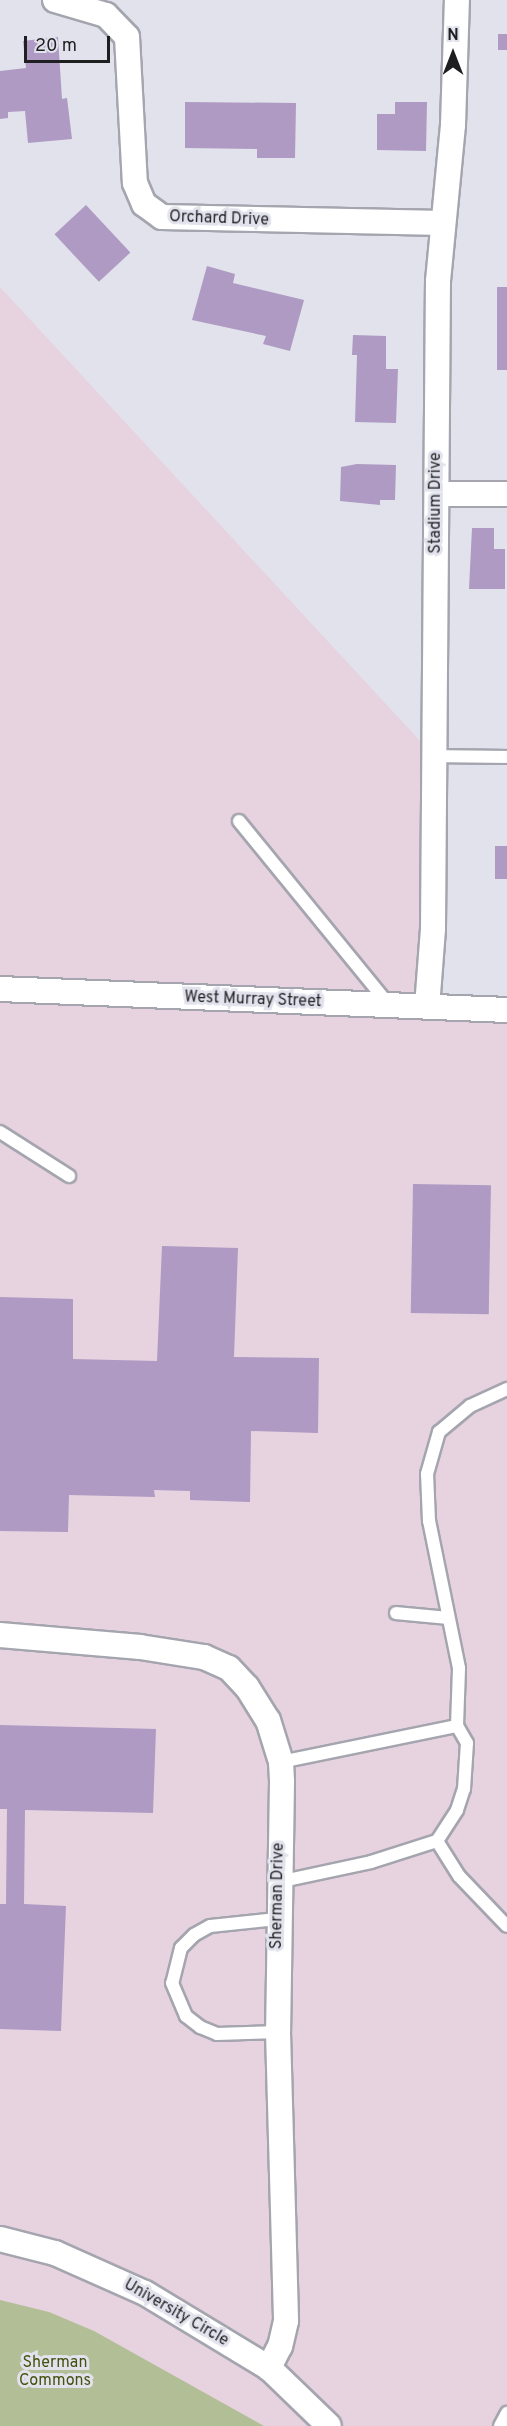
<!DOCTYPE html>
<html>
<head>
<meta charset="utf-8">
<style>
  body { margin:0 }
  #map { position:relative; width:507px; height:2426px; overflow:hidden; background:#e1e2ec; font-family:Overpass,sans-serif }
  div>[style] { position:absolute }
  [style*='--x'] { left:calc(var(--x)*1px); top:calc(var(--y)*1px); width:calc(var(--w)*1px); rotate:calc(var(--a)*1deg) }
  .education>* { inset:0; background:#e7d2e0 }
  .green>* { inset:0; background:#b2be95 }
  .building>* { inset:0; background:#ae9ac2; transform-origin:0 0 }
  .roads { filter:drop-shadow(2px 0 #a4a5ae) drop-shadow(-2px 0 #a4a5ae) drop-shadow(0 2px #a4a5ae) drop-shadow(0 -2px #a4a5ae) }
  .service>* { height:12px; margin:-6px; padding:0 6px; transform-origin:6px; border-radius:6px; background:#fff }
  .minor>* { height:24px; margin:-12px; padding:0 12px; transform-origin:12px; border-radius:12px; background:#fff }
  span { translate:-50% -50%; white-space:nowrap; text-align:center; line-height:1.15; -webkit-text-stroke:6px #e1e2ec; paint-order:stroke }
  .street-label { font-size:16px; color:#1f1f22 }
  .park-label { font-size:16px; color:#43520e }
  .north { position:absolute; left:423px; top:24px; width:60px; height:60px; -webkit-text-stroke:4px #e1e2ec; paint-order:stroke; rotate:0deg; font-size:16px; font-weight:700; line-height:24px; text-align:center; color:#1f1f22 }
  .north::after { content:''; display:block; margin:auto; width:21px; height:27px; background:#1f1f22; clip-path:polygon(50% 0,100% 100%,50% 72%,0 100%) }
  .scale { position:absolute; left:24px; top:36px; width:86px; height:27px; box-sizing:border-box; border:3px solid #1f1f22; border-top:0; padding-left:8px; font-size:18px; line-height:21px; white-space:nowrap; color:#1f1f22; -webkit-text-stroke:4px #e1e2ec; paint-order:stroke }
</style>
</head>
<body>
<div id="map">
  <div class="education">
    <div style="clip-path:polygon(0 287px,434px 756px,427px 1007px,507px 1010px,507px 2426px,0 2426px)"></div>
  </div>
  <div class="green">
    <div style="clip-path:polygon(0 2300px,49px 2312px,94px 2331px,264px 2426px,0 2426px)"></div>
  </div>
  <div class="building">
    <div style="left:498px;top:34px;width:9px;height:16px"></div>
    <div style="clip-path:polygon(58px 37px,62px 99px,67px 98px,72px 139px,28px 143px,25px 111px,8px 112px,8px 118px,0 119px,0 71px,26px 68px,23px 41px)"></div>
    <div style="clip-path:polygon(185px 102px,296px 103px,295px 158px,257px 158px,257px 149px,185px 148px)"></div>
    <div style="clip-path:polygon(395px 102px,427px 102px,426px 151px,377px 150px,377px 114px,395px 114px)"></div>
    <div style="left:86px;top:205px;width:65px;height:43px;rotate:47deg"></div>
    <div style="clip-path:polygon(207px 266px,235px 274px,233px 283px,304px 300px,290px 351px,263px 344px,266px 336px,192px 320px)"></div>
    <div style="left:497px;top:287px;width:10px;height:83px"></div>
    <div style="clip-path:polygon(353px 335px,386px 336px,386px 369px,398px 369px,396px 423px,355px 422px,357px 355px,352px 355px)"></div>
    <div style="clip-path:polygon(357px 464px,396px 465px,395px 500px,380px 500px,380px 505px,340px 501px,341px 467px)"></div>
    <div style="clip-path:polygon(472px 528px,494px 528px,494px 549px,505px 549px,505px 589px,469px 589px)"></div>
    <div style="left:495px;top:846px;width:12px;height:33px"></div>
    <div style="left:413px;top:1184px;width:78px;height:129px;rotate:1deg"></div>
    <div style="clip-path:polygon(162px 1246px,238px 1248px,234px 1357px,319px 1358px,318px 1433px,251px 1431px,250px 1502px,190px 1500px,190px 1491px,154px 1490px,155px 1497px,69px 1495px,68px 1532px,0 1531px,0 1297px,73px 1299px,73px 1359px,157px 1361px)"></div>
    <div style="clip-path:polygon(0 1725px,156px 1729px,153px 1813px,25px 1810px,24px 1904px,66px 1906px,61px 2031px,0 2029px,0 1904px,6px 1904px,7px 1809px,0 1809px)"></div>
  </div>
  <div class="roads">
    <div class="service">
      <div style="--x:434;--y:756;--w:73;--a:0.8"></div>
      <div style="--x:239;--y:821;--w:236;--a:50.8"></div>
      <div style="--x:0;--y:1132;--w:82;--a:32.5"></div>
      <div style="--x:396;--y:1613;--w:52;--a:5.5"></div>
      <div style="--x:281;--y:1762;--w:180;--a:-11.6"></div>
      <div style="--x:437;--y:1841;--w:41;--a:57.8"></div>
      <div style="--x:459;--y:1876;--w:69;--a:46.2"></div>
      <div style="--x:278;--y:1882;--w:95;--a:-12.1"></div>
      <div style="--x:371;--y:1862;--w:69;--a:-17.7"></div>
      <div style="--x:437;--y:1841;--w:37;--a:-57"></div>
      <div style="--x:457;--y:1810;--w:22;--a:-72"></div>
      <div style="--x:464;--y:1789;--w:46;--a:-86.3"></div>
      <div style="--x:467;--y:1743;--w:20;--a:-120"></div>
      <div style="--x:457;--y:1726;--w:58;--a:-88"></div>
      <div style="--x:459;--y:1668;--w:150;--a:-101.5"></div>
      <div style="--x:429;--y:1521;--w:47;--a:-92.4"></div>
      <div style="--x:427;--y:1474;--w:44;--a:-74.1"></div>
      <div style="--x:439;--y:1432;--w:40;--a:-40"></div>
      <div style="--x:470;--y:1406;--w:41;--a:-24.7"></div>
      <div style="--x:277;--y:1919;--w:67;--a:174"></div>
      <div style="--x:210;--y:1926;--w:18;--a:151"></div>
      <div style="--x:194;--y:1935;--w:18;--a:135"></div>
      <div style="--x:181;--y:1948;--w:36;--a:104"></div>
      <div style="--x:172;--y:1983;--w:36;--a:67"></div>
      <div style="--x:186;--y:2016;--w:18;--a:38"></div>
      <div style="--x:200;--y:2027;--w:18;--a:22"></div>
      <div style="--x:217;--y:2034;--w:61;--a:-1.9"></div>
      <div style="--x:500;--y:2426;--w:15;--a:-62"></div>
    </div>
    <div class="minor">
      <div style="--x:55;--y:0;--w:53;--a:16.4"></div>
      <div style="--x:106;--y:15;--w:30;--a:46"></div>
      <div style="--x:127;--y:37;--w:146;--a:86.9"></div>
      <div style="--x:135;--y:183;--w:23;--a:67"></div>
      <div style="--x:144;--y:204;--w:22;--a:36"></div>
      <div style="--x:162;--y:217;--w:281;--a:1.2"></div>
      <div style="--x:437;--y:494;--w:70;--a:0"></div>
      <div style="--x:0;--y:989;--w:507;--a:2.37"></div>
      <div style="--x:427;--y:1007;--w:78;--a:-85.6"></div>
      <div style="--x:433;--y:929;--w:648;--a:-89.56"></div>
      <div style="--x:438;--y:281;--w:157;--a:-84.5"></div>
      <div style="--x:453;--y:125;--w:125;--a:-88.2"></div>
      <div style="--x:0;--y:1635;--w:141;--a:4.9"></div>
      <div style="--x:140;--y:1647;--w:65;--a:8.9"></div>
      <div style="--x:204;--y:1657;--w:27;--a:24"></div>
      <div style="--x:229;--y:1668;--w:26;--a:47"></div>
      <div style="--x:247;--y:1687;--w:39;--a:58"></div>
      <div style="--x:268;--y:1720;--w:44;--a:72.8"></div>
      <div style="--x:281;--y:1762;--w:20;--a:87"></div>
      <div style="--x:282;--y:1782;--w:250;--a:90.9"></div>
      <div style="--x:278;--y:2032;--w:289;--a:88.4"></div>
      <div style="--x:286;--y:2321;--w:26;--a:103"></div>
      <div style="--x:280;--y:2346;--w:25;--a:117"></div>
      <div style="--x:0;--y:2239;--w:57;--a:14.3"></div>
      <div style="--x:55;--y:2253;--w:98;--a:24"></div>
      <div style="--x:145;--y:2293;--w:145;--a:31.2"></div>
      <div style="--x:269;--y:2368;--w:83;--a:44"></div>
    </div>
  </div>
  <div class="street-label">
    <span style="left:219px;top:219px;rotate:2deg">Orchard Drive</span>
    <span style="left:436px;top:503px;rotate:-90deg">Stadium Drive</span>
    <span style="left:253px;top:1000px;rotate:2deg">West Murray Street</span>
    <span style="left:278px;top:1896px;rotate:-89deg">Sherman Drive</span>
    <span style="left:176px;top:2313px;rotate:30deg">University Circle</span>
  </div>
  <div class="park-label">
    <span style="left:55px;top:2372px">Sherman<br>Commons</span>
  </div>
  <div class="north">N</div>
  <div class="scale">20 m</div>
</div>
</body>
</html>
